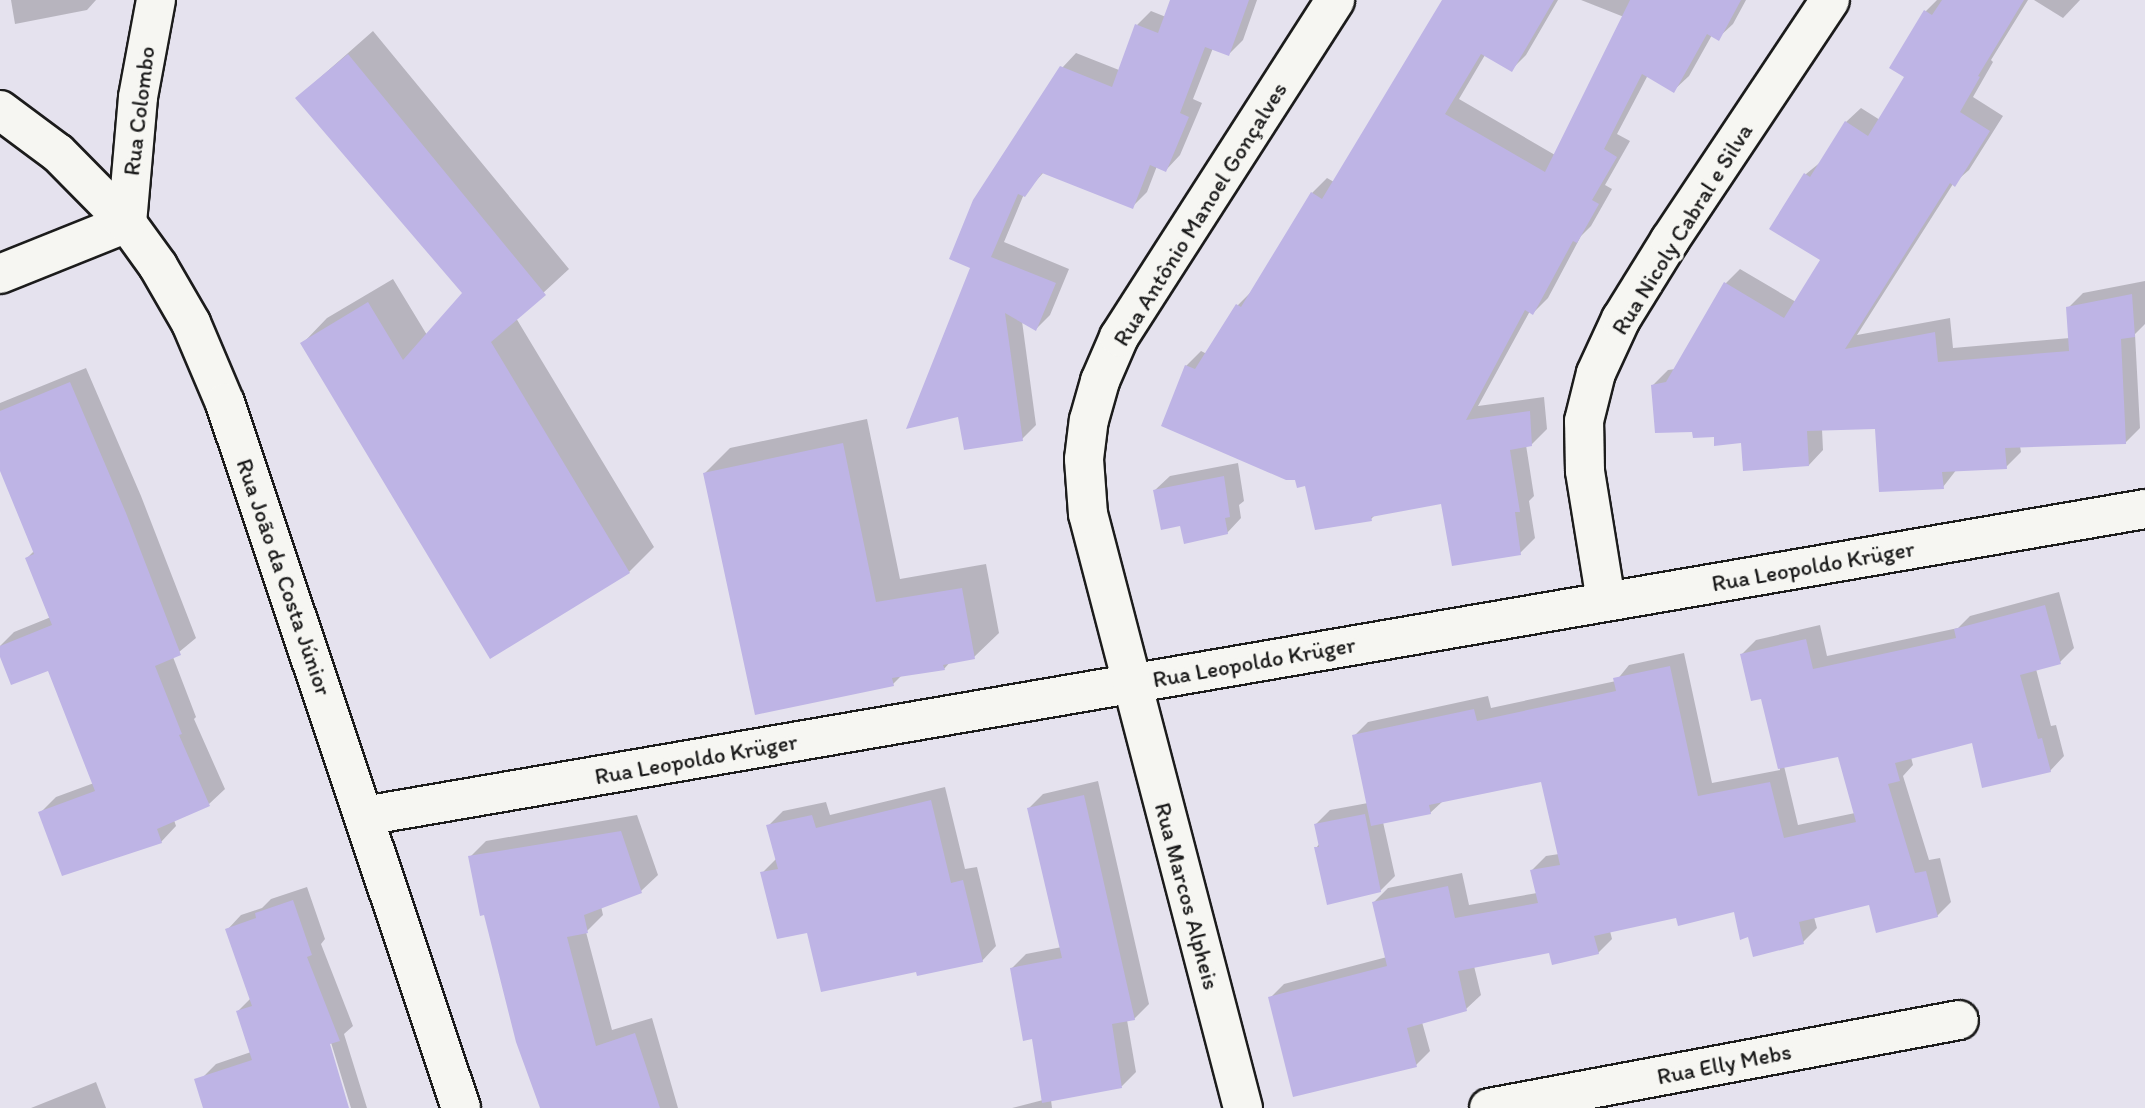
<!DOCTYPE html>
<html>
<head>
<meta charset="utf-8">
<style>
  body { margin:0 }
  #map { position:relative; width:2145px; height:1108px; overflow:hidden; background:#e5e2ee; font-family:Itim,sans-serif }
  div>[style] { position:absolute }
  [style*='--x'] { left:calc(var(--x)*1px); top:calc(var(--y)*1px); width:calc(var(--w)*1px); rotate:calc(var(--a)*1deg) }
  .shadow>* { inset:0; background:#0003 }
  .building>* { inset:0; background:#beb4e5 }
  .roads { filter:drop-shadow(2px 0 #1c1c1c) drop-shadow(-2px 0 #1c1c1c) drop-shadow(0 2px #1c1c1c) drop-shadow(0 -2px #1c1c1c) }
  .street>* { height:38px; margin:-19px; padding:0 19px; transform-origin:19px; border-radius:19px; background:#f6f6f2 }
  .secondary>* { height:38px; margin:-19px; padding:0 19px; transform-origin:19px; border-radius:19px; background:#f6f6f2 }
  span { translate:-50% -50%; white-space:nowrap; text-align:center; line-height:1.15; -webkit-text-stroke:7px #f6f6f2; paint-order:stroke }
  .street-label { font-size:23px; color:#1c1c1c }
</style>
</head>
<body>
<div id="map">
  <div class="shadow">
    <div style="clip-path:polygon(11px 0,96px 0,87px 10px,15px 24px)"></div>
    <div style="clip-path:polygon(1172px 0,1257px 0,1243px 40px,1229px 54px,1213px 48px,1193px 99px,1202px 103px,1180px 155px,1166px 170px,1157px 166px,1147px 192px,1133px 206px,1044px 172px,1024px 194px,1004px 242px,1069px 269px,1050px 315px,1036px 329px,1022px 321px,1036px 425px,1022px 439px,960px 415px,909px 426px,1062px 68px,1076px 53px,1119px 70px,1137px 25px,1151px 11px,1166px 17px)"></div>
    <div style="clip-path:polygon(1444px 0,1558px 0,1526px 55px,1511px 70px,1485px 55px,1459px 99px,1555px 155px,1624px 17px,1581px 0,1746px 0,1733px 24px,1718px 38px,1712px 35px,1689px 76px,1674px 90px,1648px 75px,1617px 134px,1630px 141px,1605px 185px,1612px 189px,1591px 226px,1581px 236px,1548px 298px,1533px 313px,1530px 311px,1478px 406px,1544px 397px,1547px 429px,1532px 444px,1526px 445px,1534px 496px,1529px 501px,1535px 538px,1520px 553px,1442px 502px,1376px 514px,1371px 519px,1297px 479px,1186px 366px,1201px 351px,1207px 354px,1238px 305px,1253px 290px,1312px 193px,1327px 178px,1334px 182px)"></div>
    <div style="clip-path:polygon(1937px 0,2028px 0,1991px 60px,1993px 62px,1973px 97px,2003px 116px,1969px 170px,1953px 184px,1857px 335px,1950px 318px,1953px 348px,2070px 338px,2068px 308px,2083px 293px,2145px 281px,2145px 324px,2135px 334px,2140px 428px,2125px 443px,2020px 446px,2021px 452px,2006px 467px,1957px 469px,1943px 487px,1876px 428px,1822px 429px,1823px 450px,1809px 465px,1743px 442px,1694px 430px,1653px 385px,1668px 370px,1675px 369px,1725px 284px,1740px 269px,1796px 302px,1822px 260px,1772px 228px,1806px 174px,1822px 161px,1846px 122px,1861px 108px,1880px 120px,1906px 77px,1891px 67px,1926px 11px)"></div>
    <div style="clip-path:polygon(2034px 0,2080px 0,2063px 18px)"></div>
    <div style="clip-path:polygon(373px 31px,569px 269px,516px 318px,654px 547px,629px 572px,303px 343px,327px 318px,393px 279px,427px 335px,464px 293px,297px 98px)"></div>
    <div style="clip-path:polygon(86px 368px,141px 496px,196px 638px,173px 657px,196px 717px,194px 719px,225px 789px,209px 804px,174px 820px,176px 826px,161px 842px,40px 813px,56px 797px,94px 783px,49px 668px,0 652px,0 646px,14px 632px,51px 617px,27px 558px,34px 551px,0 466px,0 403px)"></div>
    <div style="clip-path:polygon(867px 419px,900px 579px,986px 564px,999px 633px,974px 657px,951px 661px,944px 669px,902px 675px,893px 684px,705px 473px,730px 448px)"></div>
    <div style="clip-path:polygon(1238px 463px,1244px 501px,1239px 505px,1241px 518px,1227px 533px,1182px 524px,1155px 490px,1170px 476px)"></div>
    <div style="clip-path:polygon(evenodd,2059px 592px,2074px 648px,2060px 662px,2036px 669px,2051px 726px,2056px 725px,2064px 756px,2050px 771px,1973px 741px,1911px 757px,1913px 765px,1903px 776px,1929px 860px,1940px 858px,1951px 902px,1937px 916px,1870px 903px,1814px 917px,1817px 928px,1803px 942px,1750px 935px,1735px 910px,1677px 916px,1610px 931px,1612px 939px,1598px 953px,1551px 951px,1474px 966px,1481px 995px,1466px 1009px,1422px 1022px,1430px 1051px,1416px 1065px,1270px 998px,1284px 984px,1387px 957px,1374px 902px,1388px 888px,1462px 873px,1469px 905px,1537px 893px,1532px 870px,1546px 856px,1559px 854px,1542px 779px,1443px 801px,1430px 813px,1383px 822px,1395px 876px,1380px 891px,1316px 848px,1320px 843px,1316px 824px,1330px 810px,1368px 803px,1354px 736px,1368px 722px,1488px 696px,1491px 708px,1616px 681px,1629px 665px,1684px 653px,1712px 783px,1780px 770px,1763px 697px,1742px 654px,1756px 640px,1820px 625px,1827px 656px,1958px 628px,1970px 616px,2059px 592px,1839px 755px,1855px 813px,1798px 825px,1784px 766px,1839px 755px)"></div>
    <div style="clip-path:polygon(1098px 781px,1149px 1004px,1134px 1019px,1127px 1020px,1136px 1072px,1122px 1086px,1051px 1100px,1052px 1108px,1012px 1108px,1043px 1100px,1034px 1037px,1012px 968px,1026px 954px,1062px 947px,1029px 808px,1043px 794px)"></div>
    <div style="clip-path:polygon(945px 787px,965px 869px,977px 867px,996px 946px,982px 961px,917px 970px,808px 931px,762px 873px,777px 858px,768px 826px,783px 811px,826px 802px,830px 815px)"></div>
    <div style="clip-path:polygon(637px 815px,658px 875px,641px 891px,601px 906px,603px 915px,586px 932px,612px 1030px,652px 1018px,678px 1108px,541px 1108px,470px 857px,486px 841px)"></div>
    <div style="clip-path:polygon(307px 887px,325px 939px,321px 944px,353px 1026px,344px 1034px,367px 1108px,351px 1108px,329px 1036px,325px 1037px,347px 1108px,211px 1108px,202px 1078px,216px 1064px,251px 1052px,238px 1011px,251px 998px,227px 930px,241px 915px,262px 908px,271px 899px)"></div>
    <div style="clip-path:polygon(96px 1082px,106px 1108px,31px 1108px)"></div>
  </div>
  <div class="building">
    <div style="clip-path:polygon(1170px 0,1249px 0,1229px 56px,1205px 47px,1180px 113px,1189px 117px,1166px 172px,1150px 165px,1133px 209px,1042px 173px,1025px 197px,1018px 194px,991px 257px,1056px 283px,1036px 331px,1005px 313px,1023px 441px,964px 450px,958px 417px,906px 429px,970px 268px,949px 259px,973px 200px,1060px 66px,1112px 87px,1135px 24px,1158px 33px)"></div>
    <div style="clip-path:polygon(1442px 0,1554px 0,1512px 72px,1481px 54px,1445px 114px,1545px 172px,1630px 0,1741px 0,1719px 41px,1707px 34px,1674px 93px,1642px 74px,1604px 149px,1617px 157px,1592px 200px,1599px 204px,1577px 243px,1573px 241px,1533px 315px,1525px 310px,1466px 420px,1530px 411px,1532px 446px,1510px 450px,1520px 512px,1515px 512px,1521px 555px,1452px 566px,1441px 504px,1371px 517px,1372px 521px,1315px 530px,1305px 486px,1297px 488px,1295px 480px,1286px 480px,1161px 426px,1185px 365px,1195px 369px,1236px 304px,1241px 307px,1311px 192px,1322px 199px)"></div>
    <div style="clip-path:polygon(1942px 0,2024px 0,1978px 76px,1980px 77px,1960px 112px,1990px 131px,1955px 187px,1950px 183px,1845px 349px,1935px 332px,1938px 362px,2069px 351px,2066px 307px,2132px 294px,2135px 337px,2121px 339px,2126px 444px,2005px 448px,2007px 469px,1942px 472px,1944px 489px,1879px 492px,1875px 429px,1807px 431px,1809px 466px,1743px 471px,1741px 443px,1714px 446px,1714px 437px,1693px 438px,1692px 432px,1655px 433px,1651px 385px,1666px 382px,1724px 282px,1784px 318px,1820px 260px,1769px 229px,1804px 173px,1810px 177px,1845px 121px,1868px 136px,1904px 77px,1889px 68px,1924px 10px,1932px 15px)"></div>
    <div style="clip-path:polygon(348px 54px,546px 295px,491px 342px,630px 573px,490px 659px,300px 343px,368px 302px,403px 360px,462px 293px,295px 98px)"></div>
    <div style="clip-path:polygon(70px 382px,126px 513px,181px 655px,155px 666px,182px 734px,179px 735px,210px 806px,157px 829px,162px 843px,62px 876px,38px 812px,95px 791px,48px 671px,11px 685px,0 657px,0 646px,52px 625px,25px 558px,34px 554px,0 471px,0 411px)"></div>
    <div style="clip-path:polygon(843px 443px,876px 602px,962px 588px,975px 659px,943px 665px,945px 670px,892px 678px,894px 686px,755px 715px,703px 473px)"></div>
    <div style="clip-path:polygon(1224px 476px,1230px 517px,1225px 518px,1228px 534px,1184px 544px,1180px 526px,1161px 530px,1153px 490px)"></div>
    <div style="clip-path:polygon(2045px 605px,2061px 664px,2020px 675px,2038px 739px,2042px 738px,2051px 772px,1982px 788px,1972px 743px,1895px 763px,1900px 781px,1888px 784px,1915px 873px,1926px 871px,1938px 917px,1876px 933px,1869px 905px,1799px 922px,1804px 944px,1753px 957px,1748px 937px,1740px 940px,1734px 912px,1678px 926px,1676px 918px,1594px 936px,1599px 954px,1552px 965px,1549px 953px,1458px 971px,1467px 1011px,1407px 1028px,1417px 1067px,1293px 1097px,1268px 997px,1387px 966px,1372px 902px,1448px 886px,1455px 918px,1538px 903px,1530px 870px,1560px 865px,1541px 782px,1429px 805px,1431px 814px,1371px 826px,1352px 735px,1474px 709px,1477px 721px,1616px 691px,1613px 678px,1670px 666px,1698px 796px,1770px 782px,1784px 838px,1856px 822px,1838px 757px,1778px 769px,1761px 699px,1751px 701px,1740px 654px,1806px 639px,1813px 669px,1956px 638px,1954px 629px)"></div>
    <div style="clip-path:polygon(1084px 795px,1135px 1020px,1112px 1024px,1122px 1088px,1042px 1103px,1032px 1039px,1023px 1041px,1010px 968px,1062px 958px,1027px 808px)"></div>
    <div style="clip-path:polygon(931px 800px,951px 883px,963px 880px,983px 962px,917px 976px,916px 972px,821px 992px,807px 933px,777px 939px,760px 872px,778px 869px,766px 825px,812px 815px,816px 828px)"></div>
    <div style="clip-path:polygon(1365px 814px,1381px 892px,1327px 905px,1314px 847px,1319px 847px,1314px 824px)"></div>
    <div style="clip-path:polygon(621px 831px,642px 893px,584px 915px,588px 933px,567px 937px,596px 1046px,635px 1033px,660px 1108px,540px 1108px,516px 1042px,484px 915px,480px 916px,468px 856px)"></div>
    <div style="clip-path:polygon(293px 900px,312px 955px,307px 957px,340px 1041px,330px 1044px,349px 1108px,203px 1108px,194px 1079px,252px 1060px,236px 1011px,252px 1006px,225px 929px,256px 918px,255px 913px)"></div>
  </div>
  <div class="roads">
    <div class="street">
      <div style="--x:0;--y:274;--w:137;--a:-21.9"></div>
      <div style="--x:1606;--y:601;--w:132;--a:-99.2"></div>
      <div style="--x:1585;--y:471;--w:50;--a:-91.1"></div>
      <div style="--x:1584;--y:421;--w:49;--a:-76"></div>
      <div style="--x:1596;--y:373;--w:60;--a:-65.2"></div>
      <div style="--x:1621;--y:319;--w:93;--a:-58.2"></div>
      <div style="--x:1670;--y:240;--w:288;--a:-56.3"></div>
      <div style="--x:364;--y:816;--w:1807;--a:-9.78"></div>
      <div style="--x:1243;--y:1108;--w:614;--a:-104.62"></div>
      <div style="--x:1088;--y:514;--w:55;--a:-94.2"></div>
      <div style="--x:1084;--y:459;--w:39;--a:-83"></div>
      <div style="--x:1089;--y:420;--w:41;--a:-74.2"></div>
      <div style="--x:1100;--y:381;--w:48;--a:-66.6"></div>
      <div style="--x:1119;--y:337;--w:400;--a:-57.3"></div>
      <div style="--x:1489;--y:1108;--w:478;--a:-10.6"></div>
    </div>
    <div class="secondary">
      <div style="--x:0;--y:110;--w:72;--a:36.6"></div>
      <div style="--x:58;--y:153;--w:98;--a:45.4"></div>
      <div style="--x:127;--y:223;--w:53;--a:54.2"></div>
      <div style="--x:158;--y:266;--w:66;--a:59.9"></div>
      <div style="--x:191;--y:323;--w:87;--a:67"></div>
      <div style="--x:225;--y:403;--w:743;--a:71.49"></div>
      <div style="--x:127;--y:223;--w:126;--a:-85"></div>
      <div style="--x:138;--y:97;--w:99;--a:-79.5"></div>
    </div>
  </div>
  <div class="street-label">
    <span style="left:139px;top:111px;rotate:-83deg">Rua Colombo</span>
    <span style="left:1200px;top:214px;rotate:-58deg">Rua Antônio Manoel Gonçalves</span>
    <span style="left:1682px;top:229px;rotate:-58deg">Rua Nicoly Cabral e Silva</span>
    <span style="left:1813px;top:566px;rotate:-10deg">Rua Leopoldo Krüger</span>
    <span style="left:284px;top:577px;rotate:71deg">Rua João da Costa Júnior</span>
    <span style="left:1254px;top:662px;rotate:-10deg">Rua Leopoldo Krüger</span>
    <span style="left:696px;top:759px;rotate:-10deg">Rua Leopoldo Krüger</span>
    <span style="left:1187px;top:896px;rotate:75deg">Rua Marcos Alpheis</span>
    <span style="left:1724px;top:1064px;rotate:-11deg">Rua Elly Mebs</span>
  </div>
</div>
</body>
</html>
